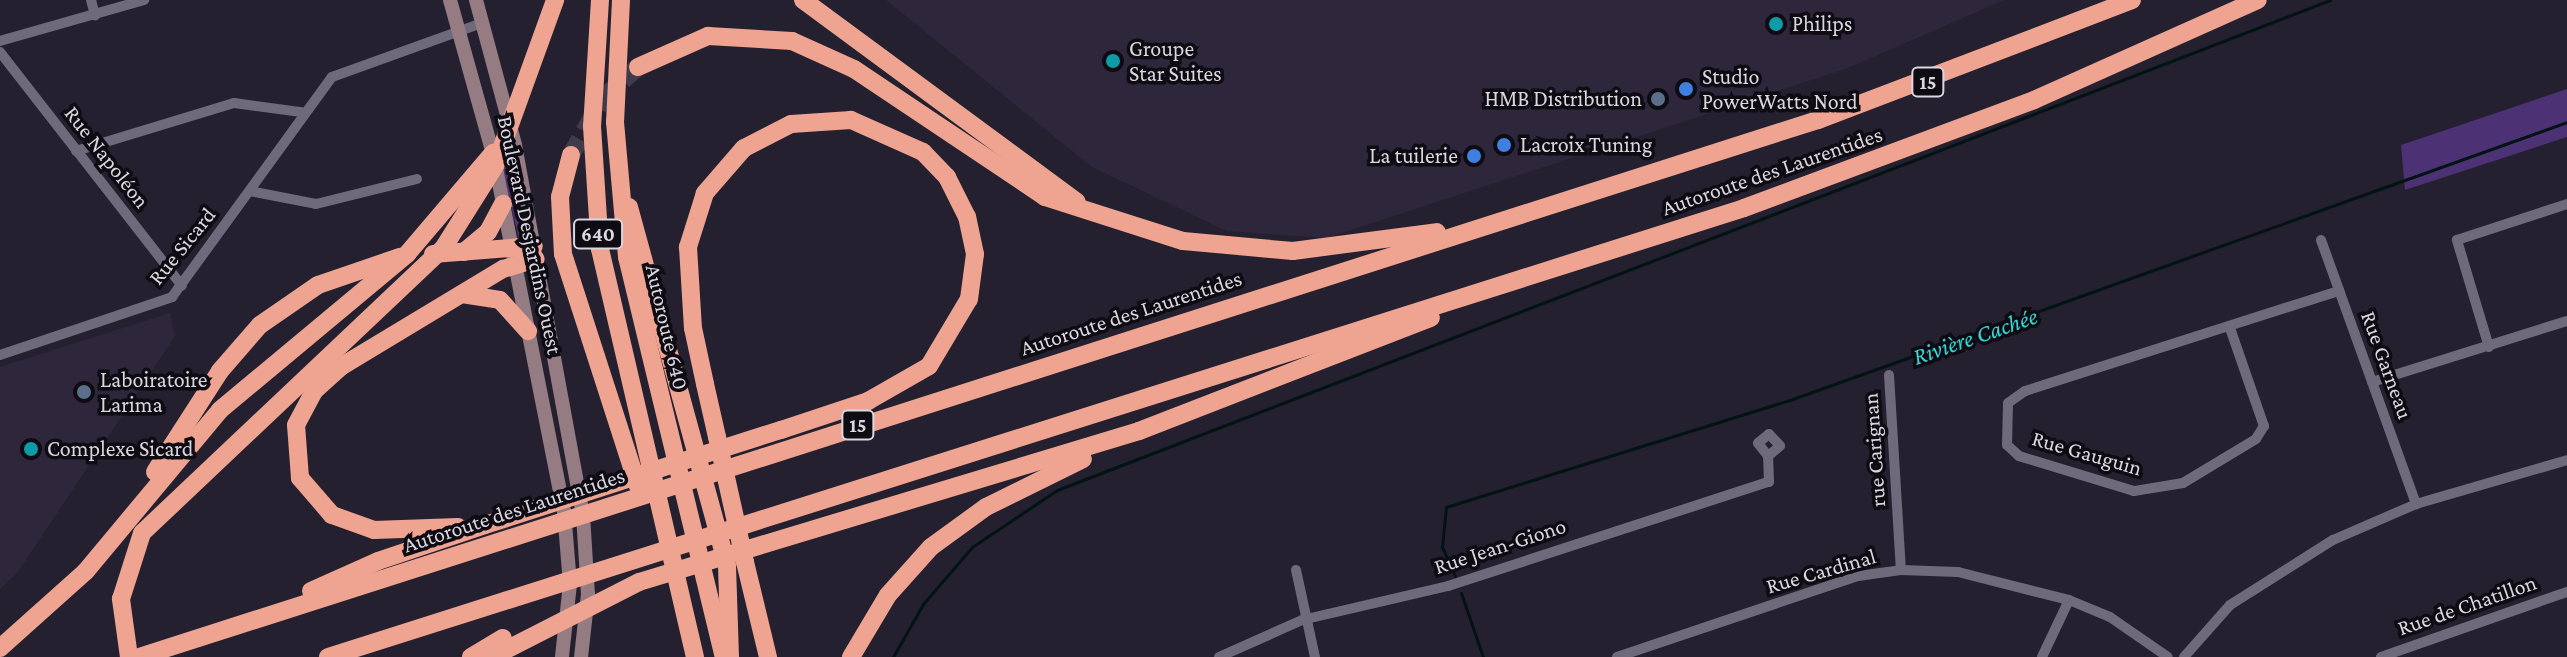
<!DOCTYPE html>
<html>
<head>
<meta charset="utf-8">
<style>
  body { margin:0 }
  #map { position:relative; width:2567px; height:657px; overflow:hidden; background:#25202f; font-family:"Crimson Pro",serif }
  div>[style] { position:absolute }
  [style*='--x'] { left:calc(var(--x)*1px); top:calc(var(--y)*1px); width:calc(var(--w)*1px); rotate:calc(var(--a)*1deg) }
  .built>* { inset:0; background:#2e273b }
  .green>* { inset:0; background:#4c3174 }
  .stream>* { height:3px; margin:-1.5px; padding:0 1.5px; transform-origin:1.5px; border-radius:1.5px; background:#021313 }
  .highway-tunnel>* { height:18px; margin-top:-9px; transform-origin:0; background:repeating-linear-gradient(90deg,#403b4a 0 18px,transparent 0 27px) }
  .street>* { height:10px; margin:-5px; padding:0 5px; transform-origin:5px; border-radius:5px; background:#6f6a7b }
  .secondary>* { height:14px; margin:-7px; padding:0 7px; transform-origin:7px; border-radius:7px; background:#957b82 }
  .highway>* { height:18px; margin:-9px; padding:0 9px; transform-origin:9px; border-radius:9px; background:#eea491 }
  .dots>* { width:22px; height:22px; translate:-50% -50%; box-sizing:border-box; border:4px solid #0e0b12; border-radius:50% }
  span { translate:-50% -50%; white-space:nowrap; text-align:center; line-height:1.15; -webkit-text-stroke:7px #0e0b12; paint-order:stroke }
  .shield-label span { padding:2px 6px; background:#0e0b12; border:2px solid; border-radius:6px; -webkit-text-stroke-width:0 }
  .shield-label { font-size:20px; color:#dad7e1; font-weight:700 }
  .poi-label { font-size:22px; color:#dad7e1 }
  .left { translate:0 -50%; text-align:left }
  .right { translate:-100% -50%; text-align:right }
  .street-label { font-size:22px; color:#dad7e1 }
  .water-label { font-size:24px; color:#33d8d8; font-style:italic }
</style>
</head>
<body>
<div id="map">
  <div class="built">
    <div style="clip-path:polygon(886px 0,2004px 0,1848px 68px,1326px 238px,1227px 231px,1092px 167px)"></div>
    <div style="clip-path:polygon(170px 313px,175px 336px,17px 573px,0 589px,0 367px)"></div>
  </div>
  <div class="green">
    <div style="clip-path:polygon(2567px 89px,2567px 137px,2405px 190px,2401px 145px)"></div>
    <div style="clip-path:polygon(511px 155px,521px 217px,519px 239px,502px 169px)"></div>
  </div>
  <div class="stream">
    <div style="--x:1455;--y:576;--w:32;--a:-114"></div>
    <div style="--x:1442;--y:547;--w:40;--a:-84.3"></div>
    <div style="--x:1446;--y:507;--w:357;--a:-17.3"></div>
    <div style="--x:1787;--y:401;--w:828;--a:-19.68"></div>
    <div style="--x:1461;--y:593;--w:68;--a:71"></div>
    <div style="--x:893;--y:657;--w:61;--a:-60.5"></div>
    <div style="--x:923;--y:604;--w:75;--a:-49.3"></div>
    <div style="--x:972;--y:547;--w:102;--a:-33.8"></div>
    <div style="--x:1057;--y:490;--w:1364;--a:-21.05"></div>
  </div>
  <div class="highway-tunnel">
    <div style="--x:571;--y:155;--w:65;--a:-60.7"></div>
    <div style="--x:603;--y:98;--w:47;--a:-41.5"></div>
  </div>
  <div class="street">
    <div style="--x:91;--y:0;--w:16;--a:75"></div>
    <div style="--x:0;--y:41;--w:150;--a:-15.9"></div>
    <div style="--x:0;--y:52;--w:296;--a:52.1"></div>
    <div style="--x:76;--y:151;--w:165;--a:-16.9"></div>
    <div style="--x:234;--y:103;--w:68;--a:7.7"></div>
    <div style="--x:250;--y:191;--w:67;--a:11.1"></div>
    <div style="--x:316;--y:204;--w:104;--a:-13.9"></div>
    <div style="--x:2321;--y:240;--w:281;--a:70.2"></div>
    <div style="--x:2230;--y:328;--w:104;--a:70.9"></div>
    <div style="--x:2264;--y:426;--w:15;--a:122"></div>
    <div style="--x:2256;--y:439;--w:85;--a:148.9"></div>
    <div style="--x:2183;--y:483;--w:50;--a:170.7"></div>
    <div style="--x:2134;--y:491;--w:120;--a:-163.1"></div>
    <div style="--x:2019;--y:456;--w:16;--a:-137"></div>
    <div style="--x:2007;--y:445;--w:42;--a:-88.6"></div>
    <div style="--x:2008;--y:403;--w:21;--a:-35"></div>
    <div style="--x:2025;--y:391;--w:330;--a:-17.7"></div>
    <div style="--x:2489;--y:347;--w:112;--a:-106.7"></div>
    <div style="--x:2457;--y:240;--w:116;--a:-18.1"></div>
    <div style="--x:0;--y:355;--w:182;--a:-18.6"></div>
    <div style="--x:172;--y:297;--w:272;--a:-54"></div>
    <div style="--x:332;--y:77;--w:159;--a:-19.8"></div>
    <div style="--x:1889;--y:375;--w:195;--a:86.5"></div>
    <div style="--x:2372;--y:382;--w:204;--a:-17.4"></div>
    <div style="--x:1296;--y:570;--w:89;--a:77.7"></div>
    <div style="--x:1219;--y:657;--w:91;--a:-24"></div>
    <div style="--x:1302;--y:620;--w:150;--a:-13.1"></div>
    <div style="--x:1448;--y:586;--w:337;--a:-18"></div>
    <div style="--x:1769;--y:482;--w:26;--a:-92"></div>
    <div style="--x:1768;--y:456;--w:16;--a:-128"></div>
    <div style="--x:1758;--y:443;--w:14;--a:-39"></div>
    <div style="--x:1769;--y:434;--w:16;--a:47"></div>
    <div style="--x:1780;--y:446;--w:16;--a:140"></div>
    <div style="--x:1617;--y:657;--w:254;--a:-18.6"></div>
    <div style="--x:1858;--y:576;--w:43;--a:-7.9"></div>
    <div style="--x:1901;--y:570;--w:57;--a:2"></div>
    <div style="--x:1958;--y:572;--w:114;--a:14.2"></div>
    <div style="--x:2069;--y:600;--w:44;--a:22.5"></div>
    <div style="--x:2110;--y:617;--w:70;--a:34.6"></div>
    <div style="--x:2042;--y:657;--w:63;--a:-64.7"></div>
    <div style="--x:2184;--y:657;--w:69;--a:-48.5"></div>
    <div style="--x:2230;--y:605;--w:122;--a:-32.3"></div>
    <div style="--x:2333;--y:540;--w:90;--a:-23.4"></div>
    <div style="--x:2416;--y:504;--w:157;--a:-16.2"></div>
    <div style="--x:2381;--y:657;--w:197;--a:-19.3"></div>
  </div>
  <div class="secondary">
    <div style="--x:450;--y:0;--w:164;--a:74.4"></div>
    <div style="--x:494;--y:158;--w:360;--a:78.8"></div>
    <div style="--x:564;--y:511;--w:73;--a:85.3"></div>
    <div style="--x:570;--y:584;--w:73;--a:96.3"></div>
    <div style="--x:476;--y:0;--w:150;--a:74.9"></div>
    <div style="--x:515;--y:145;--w:376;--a:79.6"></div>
    <div style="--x:583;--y:515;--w:79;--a:86.4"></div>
    <div style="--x:588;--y:594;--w:63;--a:96.3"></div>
  </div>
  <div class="highway">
    <div style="--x:600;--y:0;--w:126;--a:93.6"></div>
    <div style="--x:592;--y:126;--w:123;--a:86.3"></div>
    <div style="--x:600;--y:249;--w:419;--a:76.9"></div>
    <div style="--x:621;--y:0;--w:122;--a:92.8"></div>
    <div style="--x:615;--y:122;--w:136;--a:84.9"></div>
    <div style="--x:627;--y:257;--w:412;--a:76.4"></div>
    <div style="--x:803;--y:0;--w:340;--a:36.4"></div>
    <div style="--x:638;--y:67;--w:77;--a:-23.9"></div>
    <div style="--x:708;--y:36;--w:84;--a:3.4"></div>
    <div style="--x:792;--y:41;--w:68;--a:24.3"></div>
    <div style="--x:854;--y:69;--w:230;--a:33.8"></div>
    <div style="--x:1045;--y:197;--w:145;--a:17.7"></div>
    <div style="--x:1183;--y:241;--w:110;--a:5.2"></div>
    <div style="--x:1293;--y:251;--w:145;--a:-7.5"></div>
    <div style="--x:571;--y:155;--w:43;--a:104.7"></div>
    <div style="--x:560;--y:197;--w:57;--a:87"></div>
    <div style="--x:563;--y:254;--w:244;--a:72.1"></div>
    <div style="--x:629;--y:207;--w:372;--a:74.7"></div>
    <div style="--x:727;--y:566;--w:91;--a:88.1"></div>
    <div style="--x:464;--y:252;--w:31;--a:-40"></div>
    <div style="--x:488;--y:232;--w:32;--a:-62"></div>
    <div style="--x:433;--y:254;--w:101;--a:-4.5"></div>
    <div style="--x:462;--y:294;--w:38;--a:9"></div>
    <div style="--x:500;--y:300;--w:42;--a:47.9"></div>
    <div style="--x:155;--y:472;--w:120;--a:-57.2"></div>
    <div style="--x:220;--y:371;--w:61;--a:-49"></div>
    <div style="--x:260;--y:325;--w:70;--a:-34.6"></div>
    <div style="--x:318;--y:285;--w:87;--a:-18.9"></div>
    <div style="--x:458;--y:527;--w:84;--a:178"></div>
    <div style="--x:374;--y:530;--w:45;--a:-160.3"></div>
    <div style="--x:332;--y:515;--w:49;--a:-130.9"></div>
    <div style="--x:300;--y:478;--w:53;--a:-94.3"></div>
    <div style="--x:296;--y:425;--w:38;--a:-62"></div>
    <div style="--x:314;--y:391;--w:38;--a:-42"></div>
    <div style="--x:342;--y:366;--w:188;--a:-31.1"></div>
    <div style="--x:503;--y:269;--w:34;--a:-17"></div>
    <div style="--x:311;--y:591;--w:73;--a:-24.1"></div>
    <div style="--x:378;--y:561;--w:113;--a:-18.6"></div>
    <div style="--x:485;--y:525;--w:149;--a:-17.9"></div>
    <div style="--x:627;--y:479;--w:162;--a:-17.7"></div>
    <div style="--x:781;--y:430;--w:92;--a:-18.4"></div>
    <div style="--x:868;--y:401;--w:70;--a:-29.8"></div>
    <div style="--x:929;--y:366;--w:78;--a:-59.2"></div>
    <div style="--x:969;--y:299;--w:45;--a:-82.4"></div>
    <div style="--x:975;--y:254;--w:38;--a:-102"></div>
    <div style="--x:967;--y:217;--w:45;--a:-116.6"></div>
    <div style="--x:947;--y:177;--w:35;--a:-134"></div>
    <div style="--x:923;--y:152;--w:79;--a:-156"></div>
    <div style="--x:851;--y:120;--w:60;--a:176.2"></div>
    <div style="--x:791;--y:124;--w:53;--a:152.9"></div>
    <div style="--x:744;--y:148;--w:60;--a:130.9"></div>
    <div style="--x:705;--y:193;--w:57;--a:107.5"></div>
    <div style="--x:688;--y:247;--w:81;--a:86.5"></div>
    <div style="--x:693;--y:328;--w:57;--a:77.9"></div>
    <div style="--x:705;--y:384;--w:54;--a:77.2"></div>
    <div style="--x:717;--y:437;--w:128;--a:77.4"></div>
    <div style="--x:745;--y:562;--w:98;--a:76.4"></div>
    <div style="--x:0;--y:648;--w:115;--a:-41.8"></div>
    <div style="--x:86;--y:571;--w:209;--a:-50.2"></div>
    <div style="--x:220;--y:410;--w:244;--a:-39.8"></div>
    <div style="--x:407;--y:254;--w:133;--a:-49.6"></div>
    <div style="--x:129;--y:657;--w:59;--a:-97.9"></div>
    <div style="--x:121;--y:599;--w:69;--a:-72.3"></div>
    <div style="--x:142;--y:533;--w:416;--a:-43.4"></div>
    <div style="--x:444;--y:247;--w:96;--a:-57.8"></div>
    <div style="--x:495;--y:166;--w:177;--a:-70.1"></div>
    <div style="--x:139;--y:657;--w:1763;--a:-17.74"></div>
    <div style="--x:1818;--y:120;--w:336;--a:-20.9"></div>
    <div style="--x:328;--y:657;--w:1485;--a:-17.59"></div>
    <div style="--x:1744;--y:208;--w:309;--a:-20.4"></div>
    <div style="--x:2034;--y:100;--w:245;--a:-24.1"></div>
    <div style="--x:471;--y:657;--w:37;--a:-31"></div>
    <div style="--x:492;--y:657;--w:165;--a:-27"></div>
    <div style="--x:639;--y:582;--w:522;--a:-16.8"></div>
    <div style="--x:1139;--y:431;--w:313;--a:-21.2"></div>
    <div style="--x:851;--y:657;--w:72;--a:-59.2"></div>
    <div style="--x:888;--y:595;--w:64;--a:-48.1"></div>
    <div style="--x:931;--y:547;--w:68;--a:-36"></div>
    <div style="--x:986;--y:507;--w:108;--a:-26.3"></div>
  </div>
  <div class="dots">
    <div style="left:1776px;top:24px;background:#0f9aa8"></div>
    <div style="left:1113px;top:61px;background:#0f9aa8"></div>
    <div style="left:1686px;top:89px;background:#3f7fe0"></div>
    <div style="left:1658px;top:99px;background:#5c6f8a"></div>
    <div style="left:1504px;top:145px;background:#3f7fe0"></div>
    <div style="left:1474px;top:156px;background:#3f7fe0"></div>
    <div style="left:84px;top:392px;background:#5c6f8a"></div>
    <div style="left:31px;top:449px;background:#0f9aa8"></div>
  </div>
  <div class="shield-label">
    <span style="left:1928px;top:82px">15</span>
    <span style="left:598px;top:234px">640</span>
    <span style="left:858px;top:425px">15</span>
  </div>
  <div class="poi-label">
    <span class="left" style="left:1792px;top:24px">Philips</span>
    <span class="left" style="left:1129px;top:61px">Groupe<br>Star Suites</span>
    <span class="left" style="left:1702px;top:89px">Studio<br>PowerWatts Nord</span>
    <span class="right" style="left:1642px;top:99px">HMB Distribution</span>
    <span class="left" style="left:1520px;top:145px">Lacroix Tuning</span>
    <span class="right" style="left:1458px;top:156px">La tuilerie</span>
    <span class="left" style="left:100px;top:392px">Laboiratoire<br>Larima</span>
    <span class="left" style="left:47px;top:449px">Complexe Sicard</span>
  </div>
  <div class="street-label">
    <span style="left:107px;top:157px;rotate:52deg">Rue Napoléon</span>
    <span style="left:1772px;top:171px;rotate:-19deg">Autoroute des Laurentides</span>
    <span style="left:530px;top:235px;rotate:78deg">Boulevard Desjardins Ouest</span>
    <span style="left:182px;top:246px;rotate:-51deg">Rue Sicard</span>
    <span style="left:1131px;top:313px;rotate:-18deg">Autoroute des Laurentides</span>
    <span style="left:667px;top:327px;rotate:77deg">Autoroute 640</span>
    <span style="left:2387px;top:365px;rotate:70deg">Rue Garneau</span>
    <span style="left:1874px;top:450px;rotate:-94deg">rue Carignan</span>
    <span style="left:2087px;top:453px;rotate:16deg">Rue Gauguin</span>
    <span style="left:514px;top:510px;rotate:-18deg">Autoroute des Laurentides</span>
    <span style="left:1500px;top:546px;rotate:-18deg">Rue Jean-Giono</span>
    <span style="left:1821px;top:571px;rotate:-16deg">Rue Cardinal</span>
    <span style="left:2467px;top:605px;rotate:-19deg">Rue de Chatillon</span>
  </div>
  <div class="water-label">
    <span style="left:1975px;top:336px;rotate:-19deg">Rivière Cachée</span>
  </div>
</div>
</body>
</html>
